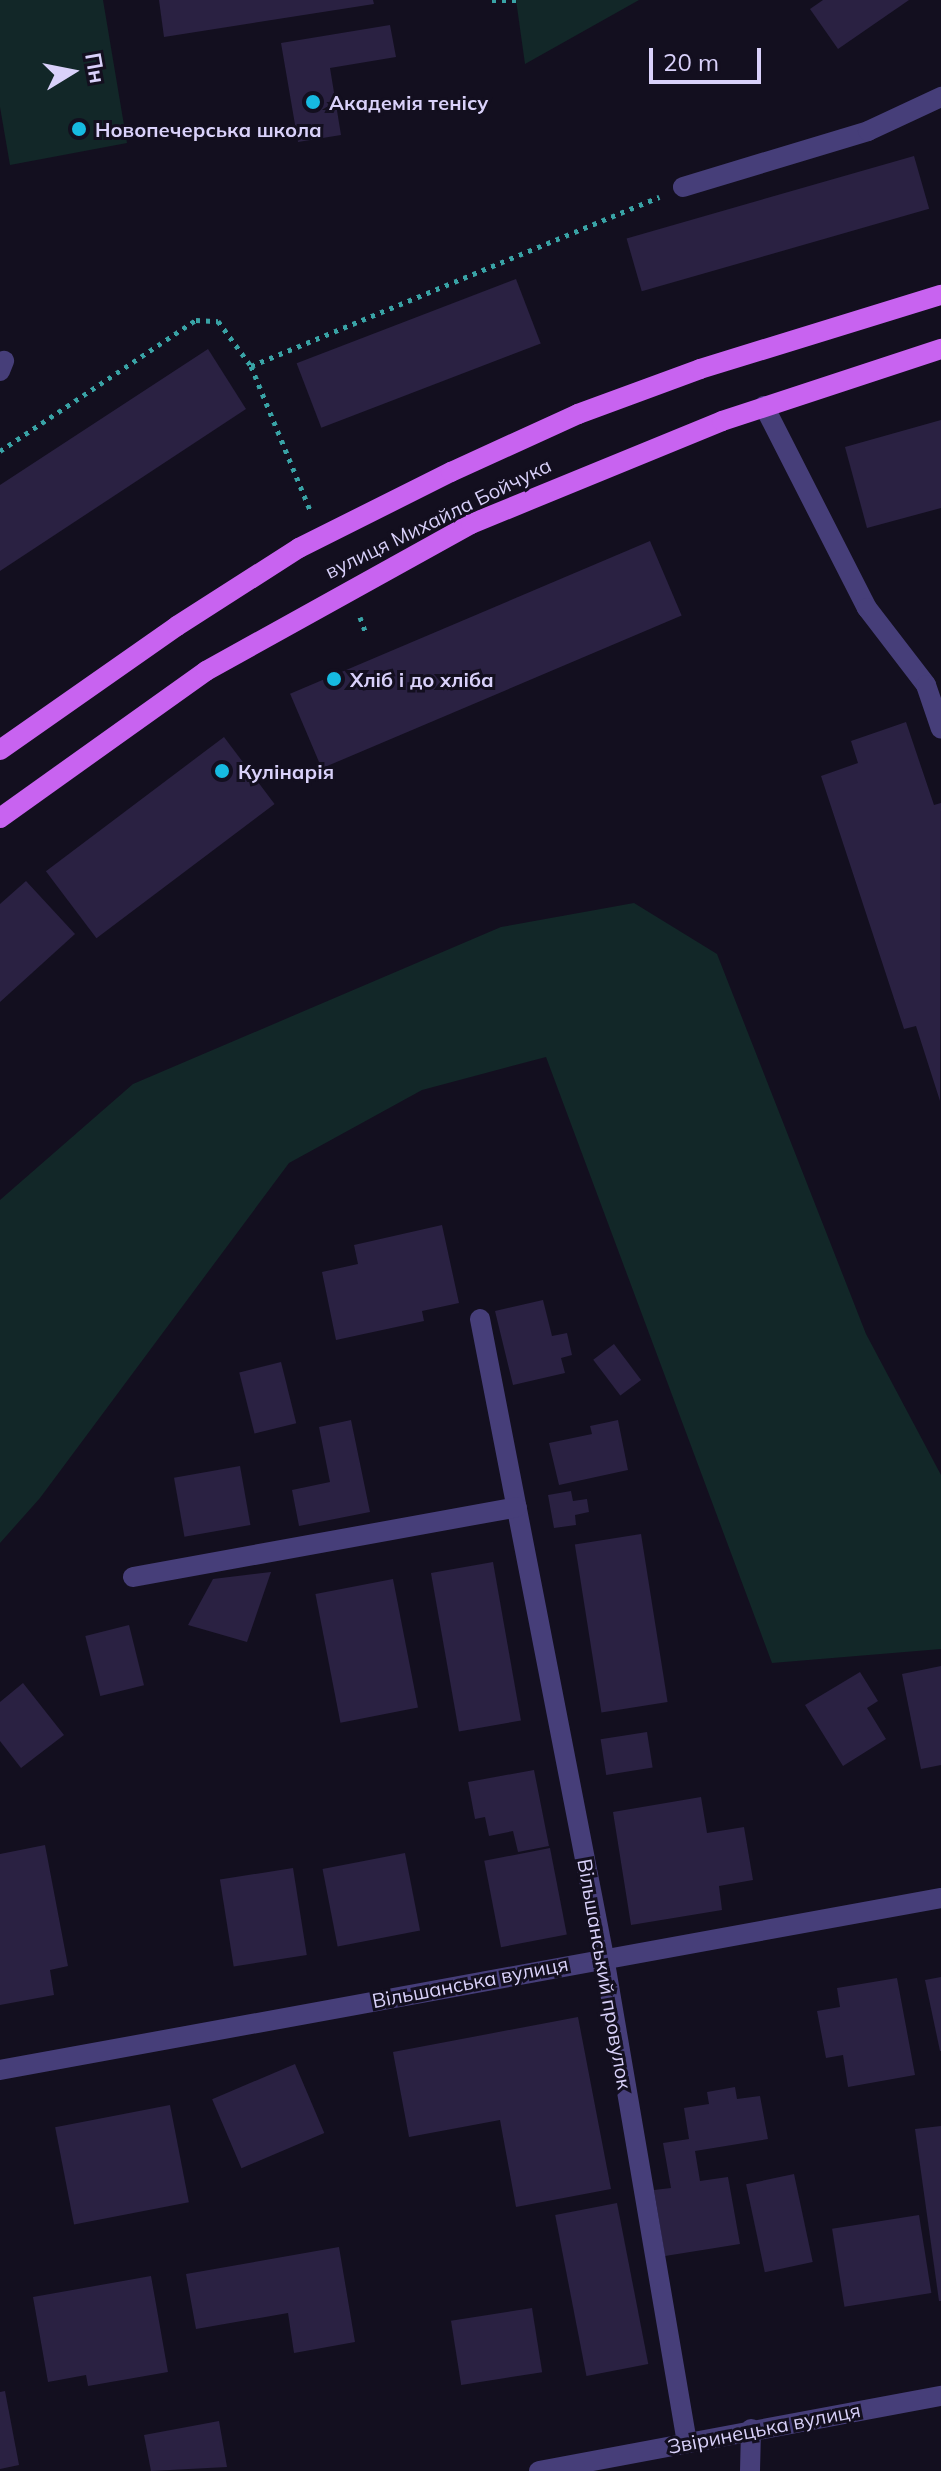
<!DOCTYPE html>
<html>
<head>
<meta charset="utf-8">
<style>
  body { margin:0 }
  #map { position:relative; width:941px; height:2471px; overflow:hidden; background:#130f1f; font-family:Mulish,sans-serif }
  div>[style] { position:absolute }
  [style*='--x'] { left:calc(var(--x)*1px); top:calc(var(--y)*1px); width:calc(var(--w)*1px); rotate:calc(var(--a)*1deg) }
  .green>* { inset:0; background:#122728 }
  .building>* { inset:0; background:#2a2142; transform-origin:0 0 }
  .path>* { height:5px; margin-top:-2.5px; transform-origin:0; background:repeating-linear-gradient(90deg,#39a3a6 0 4px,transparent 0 10px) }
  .minor>* { height:20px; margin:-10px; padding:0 10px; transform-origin:10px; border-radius:10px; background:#463e79 }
  .major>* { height:20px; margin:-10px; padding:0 10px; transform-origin:10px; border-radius:10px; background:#c863f0 }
  .dots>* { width:22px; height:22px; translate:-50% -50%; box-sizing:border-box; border:4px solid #130f1f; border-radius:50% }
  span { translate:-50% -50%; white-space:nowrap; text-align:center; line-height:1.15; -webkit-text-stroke:6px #130f1f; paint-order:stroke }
  .poi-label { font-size:20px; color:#d9d1fa; font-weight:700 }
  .left { translate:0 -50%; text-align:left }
  .street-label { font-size:20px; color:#d9d1fa }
  .north { position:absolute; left:32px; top:32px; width:80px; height:80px; -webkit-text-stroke:6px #130f1f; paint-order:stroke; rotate:80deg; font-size:22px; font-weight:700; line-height:32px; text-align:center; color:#d9d1fa }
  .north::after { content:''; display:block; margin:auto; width:28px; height:36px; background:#d9d1fa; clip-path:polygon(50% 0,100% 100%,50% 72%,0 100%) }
  .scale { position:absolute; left:649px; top:48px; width:112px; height:36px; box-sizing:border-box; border:4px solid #d9d1fa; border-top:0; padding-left:10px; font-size:24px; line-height:28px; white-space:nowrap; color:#d9d1fa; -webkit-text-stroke:6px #130f1f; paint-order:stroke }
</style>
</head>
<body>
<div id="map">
  <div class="green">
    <div style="clip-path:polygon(0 0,103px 0,127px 143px,10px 165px,0 107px)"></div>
    <div style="clip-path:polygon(516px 0,639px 0,525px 64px)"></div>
    <div style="clip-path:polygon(634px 903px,717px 954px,866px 1334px,941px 1475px,941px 1649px,772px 1663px,546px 1057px,422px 1090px,289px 1163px,40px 1498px,0 1543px,0 1200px,133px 1084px,501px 927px)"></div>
  </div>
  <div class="building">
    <div style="clip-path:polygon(159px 0,373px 0,374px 4px,164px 37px)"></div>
    <div style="clip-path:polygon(823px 0,909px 0,838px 49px,810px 9px)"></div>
    <div style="clip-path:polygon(390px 25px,396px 57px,330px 68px,341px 135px,298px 142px,281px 43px)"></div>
    <div style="left:914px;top:156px;width:55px;height:299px;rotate:74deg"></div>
    <div style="left:516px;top:279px;width:69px;height:235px;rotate:69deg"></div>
    <div style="clip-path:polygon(208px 349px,246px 409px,0 571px,0 485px)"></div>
    <div style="clip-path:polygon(941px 420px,941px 508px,867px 528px,845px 447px)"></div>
    <div style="left:650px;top:541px;width:81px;height:391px;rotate:67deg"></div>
    <div style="clip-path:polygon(906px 722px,934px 805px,941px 803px,940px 1101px,916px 1026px,904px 1029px,821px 776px,858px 763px,851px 741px)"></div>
    <div style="left:224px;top:737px;width:84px;height:223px;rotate:53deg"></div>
    <div style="clip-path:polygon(26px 881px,75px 934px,0 1002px,0 904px)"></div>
    <div style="clip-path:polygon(442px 1225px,459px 1303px,422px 1311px,424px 1321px,336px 1340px,322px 1272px,358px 1264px,354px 1245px)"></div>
    <div style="clip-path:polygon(543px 1300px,552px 1336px,567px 1333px,572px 1355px,561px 1358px,565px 1373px,513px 1385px,495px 1311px)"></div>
    <div style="left:614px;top:1344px;width:45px;height:26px;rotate:53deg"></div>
    <div style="left:281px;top:1362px;width:63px;height:43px;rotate:76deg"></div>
    <div style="clip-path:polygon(351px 1420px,370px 1512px,299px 1526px,292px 1490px,330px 1482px,319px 1427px)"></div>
    <div style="clip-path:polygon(618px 1420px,628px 1470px,559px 1485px,549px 1443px,592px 1434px,590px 1426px)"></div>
    <div style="left:240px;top:1466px;width:60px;height:67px;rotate:80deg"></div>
    <div style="clip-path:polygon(571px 1491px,573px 1501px,587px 1499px,589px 1512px,575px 1515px,576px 1525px,554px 1528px,548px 1495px)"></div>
    <div style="left:641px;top:1534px;width:170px;height:67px;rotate:81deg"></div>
    <div style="left:493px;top:1562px;width:161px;height:63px;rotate:80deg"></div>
    <div style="clip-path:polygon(271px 1572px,247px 1642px,188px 1625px,213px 1579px)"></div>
    <div style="left:393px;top:1579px;width:131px;height:79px;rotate:79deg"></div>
    <div style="left:129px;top:1625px;width:62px;height:45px;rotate:76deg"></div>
    <div style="clip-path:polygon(941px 1666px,941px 1765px,921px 1769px,902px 1674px)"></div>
    <div style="clip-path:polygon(860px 1672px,878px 1701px,867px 1708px,886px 1739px,843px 1766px,805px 1705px)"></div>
    <div style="clip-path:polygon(23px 1683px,64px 1735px,21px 1768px,0 1741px,0 1702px)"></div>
    <div style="left:647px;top:1732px;width:36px;height:47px;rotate:81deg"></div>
    <div style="clip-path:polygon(534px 1770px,549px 1846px,518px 1852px,513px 1831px,489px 1836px,485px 1817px,475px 1819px,468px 1782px)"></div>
    <div style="clip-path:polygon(701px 1797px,707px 1833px,744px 1827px,753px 1880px,719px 1886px,722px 1910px,631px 1925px,613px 1812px)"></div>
    <div style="clip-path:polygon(45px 1845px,68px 1966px,50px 1970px,54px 1995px,0 2005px,0 1854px)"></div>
    <div style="left:550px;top:1848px;width:88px;height:67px;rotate:79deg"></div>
    <div style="left:405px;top:1853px;width:79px;height:84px;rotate:79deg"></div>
    <div style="left:293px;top:1868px;width:88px;height:74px;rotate:81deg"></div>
    <div style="clip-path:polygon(941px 1977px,941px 2051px,940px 2051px,925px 1980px)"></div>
    <div style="clip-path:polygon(897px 1978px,915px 2075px,848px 2087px,843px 2055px,826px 2058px,817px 2011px,840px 2007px,837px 1988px)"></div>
    <div style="clip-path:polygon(578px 2017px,611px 2189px,516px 2207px,500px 2120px,409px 2137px,393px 2052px)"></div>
    <div style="left:295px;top:2064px;width:75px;height:90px;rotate:67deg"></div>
    <div style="clip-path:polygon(735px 2087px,737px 2099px,760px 2096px,768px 2139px,695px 2151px,700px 2181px,728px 2177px,740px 2244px,665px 2256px,654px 2190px,671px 2188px,663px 2143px,689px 2139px,684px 2108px,709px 2104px,707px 2092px)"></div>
    <div style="left:170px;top:2105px;width:99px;height:117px;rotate:79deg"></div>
    <div style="clip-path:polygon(941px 2126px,941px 2301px,939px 2301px,915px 2129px)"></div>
    <div style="left:794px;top:2174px;width:90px;height:49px;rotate:78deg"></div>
    <div style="left:617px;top:2203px;width:164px;height:63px;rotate:79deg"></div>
    <div style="left:919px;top:2215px;width:79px;height:88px;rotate:81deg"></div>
    <div style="clip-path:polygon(339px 2247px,355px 2342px,294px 2353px,288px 2313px,196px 2329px,186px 2274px)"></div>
    <div style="clip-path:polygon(151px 2276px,168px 2372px,88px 2386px,86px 2375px,48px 2382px,33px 2297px)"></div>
    <div style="left:532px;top:2308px;width:65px;height:82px;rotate:81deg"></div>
    <div style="clip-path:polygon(5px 2391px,19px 2465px,0 2469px,0 2392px)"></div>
    <div style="clip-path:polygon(219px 2421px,227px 2467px,151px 2471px,144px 2435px)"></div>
  </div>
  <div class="path">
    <div style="--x:492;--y:0;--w:25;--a:0"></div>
    <div style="--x:251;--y:366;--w:156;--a:67.7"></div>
    <div style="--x:0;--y:451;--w:236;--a:-33.8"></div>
    <div style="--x:196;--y:320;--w:22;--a:3"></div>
    <div style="--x:218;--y:321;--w:56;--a:53.7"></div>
    <div style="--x:251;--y:366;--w:442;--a:-22.5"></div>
    <div style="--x:360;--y:617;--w:15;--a:70"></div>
  </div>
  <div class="minor">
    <div style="--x:683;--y:187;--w:193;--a:-16.8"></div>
    <div style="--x:868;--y:131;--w:81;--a:-25"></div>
    <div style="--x:0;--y:371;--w:11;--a:-68"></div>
    <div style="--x:764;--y:406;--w:227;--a:63"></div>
    <div style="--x:867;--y:608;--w:97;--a:52.5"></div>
    <div style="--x:926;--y:685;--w:46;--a:71.2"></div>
    <div style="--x:480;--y:1319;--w:650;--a:79"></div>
    <div style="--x:604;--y:1957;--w:493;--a:80.3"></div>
    <div style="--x:133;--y:1577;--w:390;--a:-10.3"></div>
    <div style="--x:0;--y:2070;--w:957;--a:-10.36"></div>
    <div style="--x:539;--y:2471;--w:409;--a:-10.6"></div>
    <div style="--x:750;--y:2471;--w:42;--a:-88.6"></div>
  </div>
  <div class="major">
    <div style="--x:0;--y:750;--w:216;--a:-35"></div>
    <div style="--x:177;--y:626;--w:145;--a:-32.6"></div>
    <div style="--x:299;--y:548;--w:170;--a:-26.6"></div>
    <div style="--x:451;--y:472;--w:140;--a:-24.5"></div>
    <div style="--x:578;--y:414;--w:130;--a:-20.2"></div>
    <div style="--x:700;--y:369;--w:252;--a:-17.1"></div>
    <div style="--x:0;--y:818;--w:253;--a:-35.5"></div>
    <div style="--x:206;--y:671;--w:303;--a:-29"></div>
    <div style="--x:471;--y:524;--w:271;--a:-22.3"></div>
    <div style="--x:722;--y:421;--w:231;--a:-18.2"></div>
  </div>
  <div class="dots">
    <div style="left:313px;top:102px;background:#16bae1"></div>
    <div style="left:79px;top:129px;background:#16bae1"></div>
    <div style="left:334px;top:679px;background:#16bae1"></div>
    <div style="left:222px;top:771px;background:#16bae1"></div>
  </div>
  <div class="poi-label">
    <span class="left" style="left:329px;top:102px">Академія тенісу</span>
    <span class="left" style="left:95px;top:129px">Новопечерська школа</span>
    <span class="left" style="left:350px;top:679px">Хліб і до хліба</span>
    <span class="left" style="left:238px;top:771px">Кулінарія</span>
  </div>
  <div class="street-label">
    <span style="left:438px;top:518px;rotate:-26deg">вулиця Михайла Бойчука</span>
    <span style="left:605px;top:1974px;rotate:80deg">Вільшанський провулок</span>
    <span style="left:470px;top:1982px;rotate:-11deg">Вільшанська вулиця</span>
    <span style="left:764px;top:2428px;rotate:-11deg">Звіринецька вулиця</span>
  </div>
  <div class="north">Пн</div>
  <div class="scale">20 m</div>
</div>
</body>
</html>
